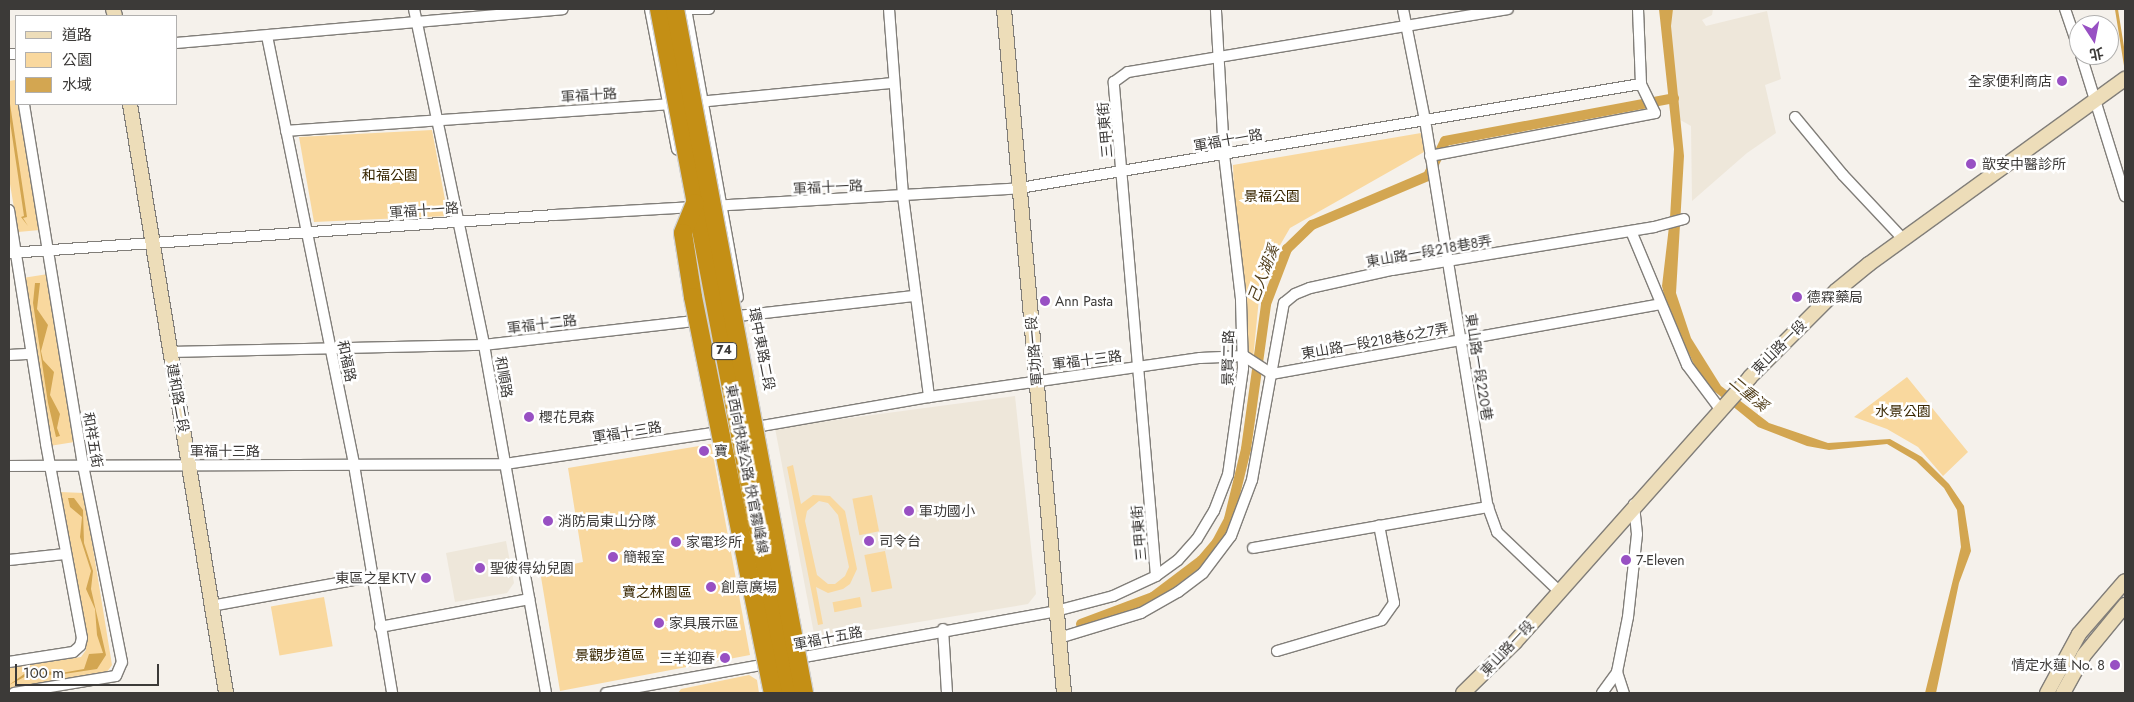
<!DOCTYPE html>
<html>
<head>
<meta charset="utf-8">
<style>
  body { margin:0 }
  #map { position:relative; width:2134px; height:702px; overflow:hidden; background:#f5f1eb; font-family:Jost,"Noto Sans TC",sans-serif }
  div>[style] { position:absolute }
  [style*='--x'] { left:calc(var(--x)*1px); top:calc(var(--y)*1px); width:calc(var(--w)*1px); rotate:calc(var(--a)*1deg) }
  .built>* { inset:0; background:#eee7da }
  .green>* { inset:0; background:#f9d89e; transform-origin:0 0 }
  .water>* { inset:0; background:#d3a651 }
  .stream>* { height:3px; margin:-1.5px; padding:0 1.5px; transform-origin:1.5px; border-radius:1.5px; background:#d3a651 }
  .canal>* { height:10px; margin:-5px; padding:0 5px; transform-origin:5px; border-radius:5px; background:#d3a651 }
  .roads { filter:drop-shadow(1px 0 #817e79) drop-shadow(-1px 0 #817e79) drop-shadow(0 1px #817e79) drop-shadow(0 -1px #817e79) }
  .street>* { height:10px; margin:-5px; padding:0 5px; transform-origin:5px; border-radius:5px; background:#fff }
  .secondary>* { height:14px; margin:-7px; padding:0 7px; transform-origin:7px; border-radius:7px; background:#edddb9 }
  .bridges { filter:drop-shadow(1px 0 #d0d0cf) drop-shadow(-1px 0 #d0d0cf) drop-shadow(0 1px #d0d0cf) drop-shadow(0 -1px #d0d0cf) }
  .highway-bridge>* { height:18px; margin:-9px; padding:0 9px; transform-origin:9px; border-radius:9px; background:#c48f15 }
  .dots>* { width:14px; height:14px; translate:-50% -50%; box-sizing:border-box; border:2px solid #fff; border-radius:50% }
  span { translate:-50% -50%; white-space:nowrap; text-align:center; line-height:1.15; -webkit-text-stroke:5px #fff; paint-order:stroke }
  .shield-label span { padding:1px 4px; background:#fff; border:1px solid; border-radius:4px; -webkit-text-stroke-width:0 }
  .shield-label { font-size:12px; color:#3c3a38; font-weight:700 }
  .poi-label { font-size:14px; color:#3c3a38 }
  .right { translate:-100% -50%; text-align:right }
  .left { translate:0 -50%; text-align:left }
  .street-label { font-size:14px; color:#3c3a38 }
  .park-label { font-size:14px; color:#382600 }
  .water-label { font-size:15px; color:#513e1a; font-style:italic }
  .frame { position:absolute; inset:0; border:10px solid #3c3a38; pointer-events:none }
  .legend { position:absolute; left:15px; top:15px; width:162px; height:90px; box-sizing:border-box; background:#fff; border:1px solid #b1b0af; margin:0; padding:6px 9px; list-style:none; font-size:15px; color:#3c3a38 }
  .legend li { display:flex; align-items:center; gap:10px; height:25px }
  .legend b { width:25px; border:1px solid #b1b0af }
  .north { position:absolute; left:2069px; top:15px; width:50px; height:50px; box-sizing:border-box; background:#fff; border:1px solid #b1b0af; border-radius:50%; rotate:169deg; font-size:14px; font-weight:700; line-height:20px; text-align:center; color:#3c3a38 }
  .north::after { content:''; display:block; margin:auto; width:18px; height:22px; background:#9850c3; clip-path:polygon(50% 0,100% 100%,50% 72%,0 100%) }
  .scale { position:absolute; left:15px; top:664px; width:144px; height:22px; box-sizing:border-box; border:2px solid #3c3a38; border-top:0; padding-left:6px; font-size:15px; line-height:18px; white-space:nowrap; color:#3c3a38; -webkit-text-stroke:4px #fff; paint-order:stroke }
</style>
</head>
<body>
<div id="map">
  <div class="built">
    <div style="clip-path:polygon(1666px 9px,1713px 9px,1712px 15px,1702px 20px,1706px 26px,1767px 11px,1781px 79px,1765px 85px,1776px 133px,1747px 153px,1692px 201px,1691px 126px,1675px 117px)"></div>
    <div style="clip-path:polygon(1015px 396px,1036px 594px,1028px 604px,815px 639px,775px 428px)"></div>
    <div style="clip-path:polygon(506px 541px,514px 583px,507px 593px,455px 602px,446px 553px)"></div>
  </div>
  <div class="green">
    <div style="clip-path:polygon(15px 80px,16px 104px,19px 104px,40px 230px,18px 232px,9px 178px,9px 81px)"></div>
    <div style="clip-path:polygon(432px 130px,448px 216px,314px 222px,299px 137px)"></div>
    <div style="clip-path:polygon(1421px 133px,1424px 152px,1290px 228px,1261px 278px,1253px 359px,1251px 363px,1244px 365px,1240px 359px,1233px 165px)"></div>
    <div style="left:48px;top:274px;width:170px;height:24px;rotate:81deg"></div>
    <div style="clip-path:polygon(1907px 377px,1968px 452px,1943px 476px,1918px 447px,1887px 429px,1854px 417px)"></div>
    <div style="clip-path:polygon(711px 444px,750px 655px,560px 691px,540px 571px,583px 562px,568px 468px)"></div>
    <div style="clip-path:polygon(evenodd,793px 465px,801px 504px,813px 495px,830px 496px,845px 511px,857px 569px,850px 584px,843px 589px,828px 593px,816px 587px,823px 624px,818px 625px,787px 467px,793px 465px,819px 501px,828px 503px,838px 515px,849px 567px,845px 576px,835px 584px,828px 584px,817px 575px,805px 521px,807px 511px,819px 501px)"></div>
    <div style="clip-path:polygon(60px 492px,84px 493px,112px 665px,104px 676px,9px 691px,9px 668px,81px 657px,86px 650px)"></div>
    <div style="left:872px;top:495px;width:37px;height:20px;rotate:79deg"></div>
    <div style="left:885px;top:551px;width:38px;height:21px;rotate:79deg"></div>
    <div style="left:324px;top:597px;width:50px;height:54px;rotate:80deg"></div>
    <div style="left:860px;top:597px;width:10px;height:28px;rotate:79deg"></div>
    <div style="clip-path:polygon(749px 675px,757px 680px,759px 693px,678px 693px,681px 689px)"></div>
  </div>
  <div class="water">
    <div style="clip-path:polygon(1659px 9px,1673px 9px,1671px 26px,1684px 156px,1676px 293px,1691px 338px,1721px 386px,1769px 423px,1828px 443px,1890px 439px,1922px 457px,1949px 484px,1964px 506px,1971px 551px,1959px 583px,1936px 693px,1925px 693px,1961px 547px,1957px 510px,1944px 488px,1916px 461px,1887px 444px,1829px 450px,1807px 446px,1758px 427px,1714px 391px,1697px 371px,1666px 304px,1662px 286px,1670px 218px,1674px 149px)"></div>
    <div style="clip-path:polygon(9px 97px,27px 217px,23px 218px,28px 226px,21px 217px,24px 216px,9px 115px)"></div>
    <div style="clip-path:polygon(35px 283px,40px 283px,37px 309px,48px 325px,41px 351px,43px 360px,54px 372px,50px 395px,60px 414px,57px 428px,60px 436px,56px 437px,48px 403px,33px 303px)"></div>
    <div style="clip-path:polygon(68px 498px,74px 498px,83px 510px,84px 543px,93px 571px,91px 589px,106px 655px,97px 669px,57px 675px,30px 674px,9px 685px,31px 669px,61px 673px,84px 669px,89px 654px,103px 653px,97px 635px,95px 609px,86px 589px,91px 571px,80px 537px,82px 517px,70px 507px)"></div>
    <div style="clip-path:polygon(639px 649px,640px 654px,630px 661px,609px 661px,611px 650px,619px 654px,624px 651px)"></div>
  </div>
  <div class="stream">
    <div style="--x:2116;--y:9;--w:57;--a:80.9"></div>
  </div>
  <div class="canal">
    <div style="--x:1081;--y:624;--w:77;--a:-20.6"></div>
    <div style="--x:1153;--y:597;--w:61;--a:-37.1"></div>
    <div style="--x:1202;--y:560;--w:23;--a:-50"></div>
    <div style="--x:1217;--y:542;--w:26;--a:-62"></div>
    <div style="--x:1229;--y:519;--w:72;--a:-76.3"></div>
    <div style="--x:1246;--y:449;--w:146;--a:-82.1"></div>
    <div style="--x:1266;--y:304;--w:59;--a:-69.1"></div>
    <div style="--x:1287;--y:249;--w:35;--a:-44"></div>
    <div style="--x:1312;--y:225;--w:126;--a:-22.9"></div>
    <div style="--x:1428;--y:176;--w:39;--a:-64"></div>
    <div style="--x:1445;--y:141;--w:233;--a:-10.6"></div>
  </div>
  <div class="roads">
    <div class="street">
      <div style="--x:414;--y:9;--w:343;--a:78.2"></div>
      <div style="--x:484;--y:345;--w:353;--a:79.9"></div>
      <div style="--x:650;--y:9;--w:143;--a:79.1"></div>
      <div style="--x:680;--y:9;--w:29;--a:0"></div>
      <div style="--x:686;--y:9;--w:293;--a:79.8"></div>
      <div style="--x:889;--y:9;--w:188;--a:85.7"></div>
      <div style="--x:903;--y:196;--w:203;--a:82.6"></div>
      <div style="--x:1403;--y:9;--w:113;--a:78.8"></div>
      <div style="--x:1425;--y:120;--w:392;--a:80.8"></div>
      <div style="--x:1488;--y:507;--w:27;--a:70"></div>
      <div style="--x:1497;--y:532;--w:86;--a:43.6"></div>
      <div style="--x:2065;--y:9;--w:43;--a:71.1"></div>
      <div style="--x:267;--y:36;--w:438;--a:78.5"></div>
      <div style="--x:354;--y:465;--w:231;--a:80.5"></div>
      <div style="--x:176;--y:43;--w:388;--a:-5"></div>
      <div style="--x:9;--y:54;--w:7;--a:0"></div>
      <div style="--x:2081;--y:55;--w:148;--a:72.7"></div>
      <div style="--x:698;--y:102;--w:196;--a:-5.6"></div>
      <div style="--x:1795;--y:117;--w:75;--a:50.4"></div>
      <div style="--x:1843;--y:175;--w:88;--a:46.8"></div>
      <div style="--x:286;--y:131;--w:389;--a:-4"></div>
      <div style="--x:1430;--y:156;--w:229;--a:-10.8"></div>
      <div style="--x:1655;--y:113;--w:32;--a:-116"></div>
      <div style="--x:1641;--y:84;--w:75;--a:-92.3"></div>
      <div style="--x:9;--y:210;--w:237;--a:81"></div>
      <div style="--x:46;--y:444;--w:197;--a:79.5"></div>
      <div style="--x:82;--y:638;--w:8;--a:104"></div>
      <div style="--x:80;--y:646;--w:9;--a:139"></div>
      <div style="--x:73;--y:652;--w:65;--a:171.1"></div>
      <div style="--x:690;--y:220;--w:173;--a:79.7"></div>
      <div style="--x:1631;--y:231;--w:145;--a:67.3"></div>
      <div style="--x:1687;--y:365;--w:55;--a:53.1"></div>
      <div style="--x:9;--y:253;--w:547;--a:-3.98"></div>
      <div style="--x:555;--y:215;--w:466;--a:-3.3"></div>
      <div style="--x:1020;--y:188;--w:630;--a:-9.51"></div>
      <div style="--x:170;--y:352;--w:314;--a:-1.3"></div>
      <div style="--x:484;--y:345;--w:434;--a:-6.5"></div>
      <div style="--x:9;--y:355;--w:22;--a:-3"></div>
      <div style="--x:1272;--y:374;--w:394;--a:-10.2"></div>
      <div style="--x:750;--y:428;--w:182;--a:-9.8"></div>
      <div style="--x:929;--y:397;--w:274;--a:-8.2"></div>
      <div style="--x:1200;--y:358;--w:44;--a:-2.6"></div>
      <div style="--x:1244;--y:356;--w:33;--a:33"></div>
      <div style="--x:9;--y:466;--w:496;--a:-0.2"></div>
      <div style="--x:505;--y:464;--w:222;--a:-8.5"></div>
      <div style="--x:1253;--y:548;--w:239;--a:-9.9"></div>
      <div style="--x:9;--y:560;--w:56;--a:-6.1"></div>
      <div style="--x:1156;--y:576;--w:496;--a:-94.9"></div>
      <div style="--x:1114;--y:82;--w:17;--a:-36"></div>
      <div style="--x:1128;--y:72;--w:385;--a:-9.4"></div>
      <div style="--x:211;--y:606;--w:163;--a:-10.3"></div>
      <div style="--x:380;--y:627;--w:152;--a:-10.6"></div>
      <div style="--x:943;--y:629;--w:64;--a:86.4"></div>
      <div style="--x:1059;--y:638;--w:86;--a:-17"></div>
      <div style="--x:1141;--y:613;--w:43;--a:-29.6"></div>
      <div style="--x:1178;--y:592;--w:31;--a:-37"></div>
      <div style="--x:1203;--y:573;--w:46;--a:-52.9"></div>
      <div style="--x:1231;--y:536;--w:60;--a:-69.4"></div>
      <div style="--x:1252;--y:480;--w:180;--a:-79.8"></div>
      <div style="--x:1284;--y:303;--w:14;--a:-39"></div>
      <div style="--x:1295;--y:294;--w:16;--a:-22"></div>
      <div style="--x:1310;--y:288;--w:84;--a:-12.4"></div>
      <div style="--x:1392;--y:270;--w:266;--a:-9.3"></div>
      <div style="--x:1654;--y:227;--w:31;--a:-15"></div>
      <div style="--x:1277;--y:651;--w:109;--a:-16.4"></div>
      <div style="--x:1382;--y:620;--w:21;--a:-55"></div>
      <div style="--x:1394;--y:603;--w:79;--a:-100.9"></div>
      <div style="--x:793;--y:659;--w:267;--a:-10.3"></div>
      <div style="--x:1056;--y:611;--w:59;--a:-14.7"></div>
      <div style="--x:1113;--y:596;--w:47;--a:-24.9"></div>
      <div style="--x:1156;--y:576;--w:27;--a:-36"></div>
      <div style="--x:1178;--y:560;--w:28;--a:-48"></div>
      <div style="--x:1197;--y:539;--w:33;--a:-59"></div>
      <div style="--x:1214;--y:511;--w:39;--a:-69"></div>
      <div style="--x:1228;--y:475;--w:108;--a:-82"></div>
      <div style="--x:1243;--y:368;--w:69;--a:-91.7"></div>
      <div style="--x:1241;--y:299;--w:146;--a:-96.7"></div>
      <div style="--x:1224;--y:154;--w:145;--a:-93.2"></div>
      <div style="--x:1617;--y:672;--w:22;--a:72"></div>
      <div style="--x:14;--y:693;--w:103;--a:-9.5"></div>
      <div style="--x:116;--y:676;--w:15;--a:-67"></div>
      <div style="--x:122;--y:662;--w:201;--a:-101.2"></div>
      <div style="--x:83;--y:465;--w:366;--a:-99.3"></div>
      <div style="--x:606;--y:693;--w:169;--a:-10.2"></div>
      <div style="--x:1602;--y:693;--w:26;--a:-54"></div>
      <div style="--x:1617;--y:672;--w:56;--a:-78.7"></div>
      <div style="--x:1628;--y:617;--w:83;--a:-83.8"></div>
      <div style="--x:1637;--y:534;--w:30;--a:-96"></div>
    </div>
    <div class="secondary">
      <div style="--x:113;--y:9;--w:7;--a:74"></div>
      <div style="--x:1004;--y:9;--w:687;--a:84.99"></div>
      <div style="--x:130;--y:104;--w:597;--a:80.74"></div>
      <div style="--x:1463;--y:693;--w:73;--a:-44.4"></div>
      <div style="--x:1515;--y:642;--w:354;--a:-48.4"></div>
      <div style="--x:1750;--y:377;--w:122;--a:-45"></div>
      <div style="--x:1836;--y:291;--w:43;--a:-39.3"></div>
      <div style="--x:1869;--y:264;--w:316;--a:-35.9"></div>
      <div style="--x:2047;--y:693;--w:67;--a:-61.5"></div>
      <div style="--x:2079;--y:634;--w:70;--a:-49"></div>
      <div style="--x:2063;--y:693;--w:43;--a:-61.1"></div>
      <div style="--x:2084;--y:655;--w:65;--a:-50.6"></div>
    </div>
  </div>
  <div class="bridges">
    <div class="highway-bridge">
      <div style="--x:659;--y:9;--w:696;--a:79.24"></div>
      <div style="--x:675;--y:9;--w:696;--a:79.32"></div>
      <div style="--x:695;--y:203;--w:32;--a:112"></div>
      <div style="--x:683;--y:233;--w:65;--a:81.1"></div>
      <div style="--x:693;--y:297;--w:404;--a:78.6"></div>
    </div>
  </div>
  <div class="dots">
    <div style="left:2062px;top:81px;background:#9850c3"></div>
    <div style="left:1971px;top:164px;background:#9850c3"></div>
    <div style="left:1797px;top:297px;background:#9850c3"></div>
    <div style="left:1045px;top:301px;background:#9850c3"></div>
    <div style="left:529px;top:417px;background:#9850c3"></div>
    <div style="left:704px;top:451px;background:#9850c3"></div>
    <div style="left:909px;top:511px;background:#9850c3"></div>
    <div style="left:548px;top:521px;background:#9850c3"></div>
    <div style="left:869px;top:541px;background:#9850c3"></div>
    <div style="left:676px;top:542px;background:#9850c3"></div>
    <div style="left:613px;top:557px;background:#9850c3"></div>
    <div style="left:1626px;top:560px;background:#9850c3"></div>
    <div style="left:480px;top:568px;background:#9850c3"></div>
    <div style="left:426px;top:578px;background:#9850c3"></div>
    <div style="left:711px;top:587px;background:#9850c3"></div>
    <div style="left:659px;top:623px;background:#9850c3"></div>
    <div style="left:725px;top:658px;background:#9850c3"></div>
    <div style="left:2115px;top:665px;background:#9850c3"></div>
  </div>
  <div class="shield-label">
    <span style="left:724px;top:351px">74</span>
  </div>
  <div class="poi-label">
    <span class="right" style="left:2052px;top:81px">全家便利商店</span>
    <span class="left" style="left:1982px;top:164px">歆安中醫診所</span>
    <span class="left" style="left:1807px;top:297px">德霖藥局</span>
    <span class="left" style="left:1055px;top:301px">Ann Pasta</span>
    <span class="left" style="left:539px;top:417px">櫻花見森</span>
    <span class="left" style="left:714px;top:451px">寶</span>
    <span class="left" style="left:919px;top:511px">軍功國小</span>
    <span class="left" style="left:558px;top:521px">消防局東山分隊</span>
    <span class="left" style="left:879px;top:541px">司令台</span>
    <span class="left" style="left:686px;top:542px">家電珍所</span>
    <span class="left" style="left:623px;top:557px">簡報室</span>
    <span class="left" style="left:1636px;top:560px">7-Eleven</span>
    <span class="left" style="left:490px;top:568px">聖彼得幼兒園</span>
    <span class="right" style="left:416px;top:578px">東區之星KTV</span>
    <span class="left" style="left:721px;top:587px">創意廣場</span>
    <span class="left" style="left:669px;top:623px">家具展示區</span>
    <span class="right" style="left:715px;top:658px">三羊迎春</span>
    <span class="right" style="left:2105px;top:665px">情定水蓮 No. 8</span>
  </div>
  <div class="street-label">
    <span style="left:589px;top:95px;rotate:-4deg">軍福十路</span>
    <span style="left:1105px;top:130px;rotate:-95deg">三甲東街</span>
    <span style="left:1228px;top:140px;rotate:-10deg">軍福十一路</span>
    <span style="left:828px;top:187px;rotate:-3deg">軍福十一路</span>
    <span style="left:424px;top:210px;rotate:-4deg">軍福十一路</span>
    <span style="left:1429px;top:251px;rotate:-10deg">東山路一段218巷8弄</span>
    <span style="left:542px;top:324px;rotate:-7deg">軍福十二路</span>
    <span style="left:1375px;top:341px;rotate:-10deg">東山路一段218巷6之7弄</span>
    <span style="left:1779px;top:347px;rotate:-45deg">東山路一段</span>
    <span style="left:762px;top:349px;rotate:79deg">環中東路二段</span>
    <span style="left:1034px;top:351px;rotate:-95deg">軍功路一段</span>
    <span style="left:1228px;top:358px;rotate:-89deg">景賢二路</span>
    <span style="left:1087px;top:360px;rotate:-7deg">軍福十三路</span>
    <span style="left:347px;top:361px;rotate:78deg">和福路</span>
    <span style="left:1479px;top:367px;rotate:81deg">東山路一段220巷</span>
    <span style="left:504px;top:377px;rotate:80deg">和順路</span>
    <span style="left:178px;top:398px;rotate:80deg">建和路二段</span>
    <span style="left:627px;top:432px;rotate:-9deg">軍福十三路</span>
    <span style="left:93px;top:440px;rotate:80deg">和祥五街</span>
    <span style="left:225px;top:451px">軍福十三路</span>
    <span style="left:747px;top:469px;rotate:79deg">東西向快速公路 快官霧峰線</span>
    <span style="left:1139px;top:533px;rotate:-95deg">三甲東街</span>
    <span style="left:828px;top:638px;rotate:-11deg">軍福十五路</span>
    <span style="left:1507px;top:648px;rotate:-47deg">東山路一段</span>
  </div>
  <div class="park-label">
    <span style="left:390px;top:175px">和福公園</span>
    <span style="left:1272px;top:196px">景福公園</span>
    <span style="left:1903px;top:411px">水景公園</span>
    <span style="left:657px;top:592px">寶之林園區</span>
    <span style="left:610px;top:655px">景觀步道區</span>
  </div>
  <div class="water-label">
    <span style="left:1264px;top:274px;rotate:-69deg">己人湖溪</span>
    <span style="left:1748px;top:394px;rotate:40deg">二重溪</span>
  </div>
  <div class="frame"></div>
  <ul class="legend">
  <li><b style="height:6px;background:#edddb9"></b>道路</li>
  <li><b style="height:14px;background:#f9d89e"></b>公園</li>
  <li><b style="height:14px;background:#d3a651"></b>水域</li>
  </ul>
  <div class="north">北</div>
  <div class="scale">100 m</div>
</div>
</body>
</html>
